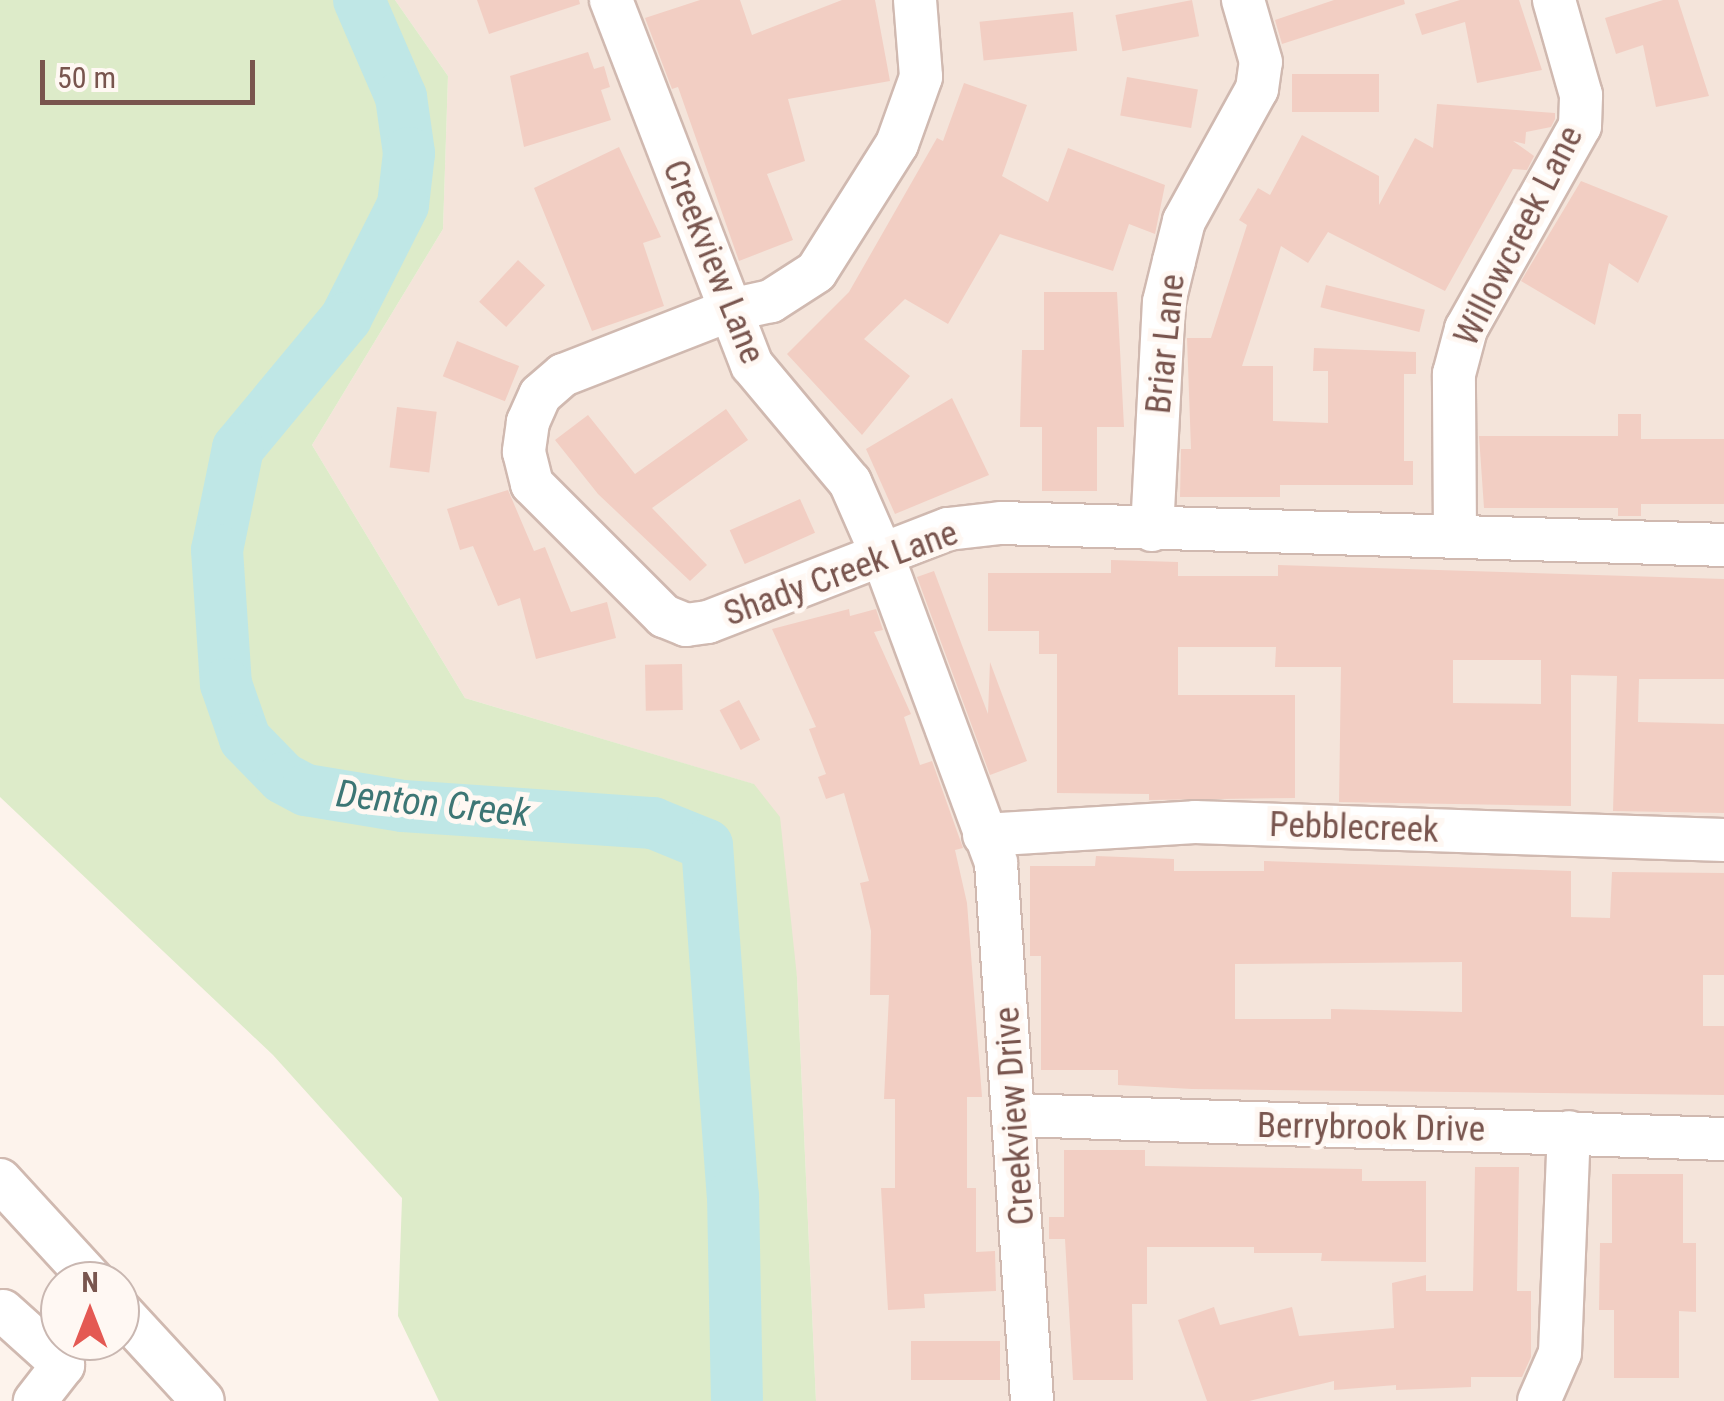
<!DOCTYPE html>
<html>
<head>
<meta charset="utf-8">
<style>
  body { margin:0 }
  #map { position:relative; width:1724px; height:1401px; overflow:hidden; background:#fdf3ec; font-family:"Roboto Condensed",sans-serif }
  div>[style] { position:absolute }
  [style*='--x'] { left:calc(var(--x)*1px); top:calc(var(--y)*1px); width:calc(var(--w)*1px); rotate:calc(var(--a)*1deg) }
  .residential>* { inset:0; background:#f4e4da }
  .green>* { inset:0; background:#ddebc9 }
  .river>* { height:52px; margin:-26px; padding:0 26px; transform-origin:26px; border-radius:26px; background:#bfe7e6 }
  .building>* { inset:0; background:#f2cec3; transform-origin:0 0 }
  .roads { filter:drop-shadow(2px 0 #d0b9b0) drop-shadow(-2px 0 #d0b9b0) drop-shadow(0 2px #d0b9b0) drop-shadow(0 -2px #d0b9b0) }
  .minor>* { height:42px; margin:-21px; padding:0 21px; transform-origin:21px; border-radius:21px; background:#fff }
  span { translate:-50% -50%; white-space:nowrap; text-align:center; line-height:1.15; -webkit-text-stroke:10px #fff8f3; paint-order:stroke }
  .street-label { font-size:35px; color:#79554e }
  .water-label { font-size:38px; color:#3d7675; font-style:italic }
  .north { position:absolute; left:40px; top:1261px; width:100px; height:100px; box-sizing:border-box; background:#fff8f3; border:2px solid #c9b7b1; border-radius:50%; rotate:0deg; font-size:28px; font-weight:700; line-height:40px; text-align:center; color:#79554e }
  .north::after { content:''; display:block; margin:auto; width:35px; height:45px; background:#e45953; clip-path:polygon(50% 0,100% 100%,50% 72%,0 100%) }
  .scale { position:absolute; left:40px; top:60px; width:215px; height:45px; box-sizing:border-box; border:5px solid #79554e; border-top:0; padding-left:12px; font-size:30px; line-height:35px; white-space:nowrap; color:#79554e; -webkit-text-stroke:8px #fff8f3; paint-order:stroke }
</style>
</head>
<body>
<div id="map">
  <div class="residential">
    <div style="clip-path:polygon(395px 0,1724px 0,1724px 1401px,816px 1401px,797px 977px,753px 784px,465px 698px,312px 445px,443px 229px,448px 76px)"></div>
  </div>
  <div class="green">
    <div style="clip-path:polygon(0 0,395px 0,448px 76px,443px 229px,312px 445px,465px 698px,754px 784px,780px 817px,797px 977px,816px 1401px,439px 1401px,398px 1316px,402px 1198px,273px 1055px,0 797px)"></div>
  </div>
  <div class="river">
    <div style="--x:359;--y:0;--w:106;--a:66.6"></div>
    <div style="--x:401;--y:97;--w:57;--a:81.9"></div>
    <div style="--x:409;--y:153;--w:52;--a:96.6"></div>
    <div style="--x:403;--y:205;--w:127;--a:116.8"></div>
    <div style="--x:346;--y:318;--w:169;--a:129.7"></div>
    <div style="--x:238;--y:448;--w:104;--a:101.6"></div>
    <div style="--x:217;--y:550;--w:134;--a:86.2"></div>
    <div style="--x:226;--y:684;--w:58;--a:70.9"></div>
    <div style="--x:245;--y:739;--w:54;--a:45.7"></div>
    <div style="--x:283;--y:778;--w:26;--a:28"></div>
    <div style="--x:306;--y:790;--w:98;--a:9.4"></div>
    <div style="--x:403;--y:806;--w:251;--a:3.9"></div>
    <div style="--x:653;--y:823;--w:58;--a:22.2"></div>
    <div style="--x:707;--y:845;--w:351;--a:85.8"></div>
    <div style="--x:733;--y:1195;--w:206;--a:88.9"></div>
  </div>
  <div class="building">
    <div style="clip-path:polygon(477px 0,579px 0,580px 4px,489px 34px)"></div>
    <div style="clip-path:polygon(700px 0,740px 0,752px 35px,842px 0,875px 0,890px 81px,788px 99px,805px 161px,767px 174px,793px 240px,739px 261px,678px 87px,672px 89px,645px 18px)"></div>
    <div style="left:1192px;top:0;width:37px;height:78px;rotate:79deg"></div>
    <div style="clip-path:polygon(1334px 0,1404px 0,1405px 4px,1282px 44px,1275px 20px)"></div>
    <div style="clip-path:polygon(1460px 0,1519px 0,1542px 70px,1477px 83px,1465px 22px,1422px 35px,1415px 14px)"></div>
    <div style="clip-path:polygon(1663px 0,1678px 0,1709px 96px,1656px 107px,1643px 45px,1616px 54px,1605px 18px)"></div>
    <div style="left:1073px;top:12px;width:39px;height:94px;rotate:84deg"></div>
    <div style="clip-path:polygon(588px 52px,594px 69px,604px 66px,610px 87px,601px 90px,611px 120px,524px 147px,510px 76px)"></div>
    <div style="left:1292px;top:74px;width:87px;height:38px"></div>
    <div style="left:1127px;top:77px;width:72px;height:39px;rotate:10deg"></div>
    <div style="clip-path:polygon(964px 83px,1027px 105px,1002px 176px,1048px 202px,1068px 148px,1165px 185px,1155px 234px,1129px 224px,1113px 271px,1000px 234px,948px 324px,905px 299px,864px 339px,910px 376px,862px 435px,787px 354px,849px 292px,937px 138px,943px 141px)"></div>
    <div style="clip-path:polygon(1437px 104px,1555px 113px,1555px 119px,1551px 127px,1526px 132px,1525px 144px,1513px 141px,1534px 156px,1527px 170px,1513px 169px,1445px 291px,1328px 232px,1308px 263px,1281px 246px,1242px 366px,1273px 366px,1273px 421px,1328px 423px,1328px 371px,1313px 371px,1314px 348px,1416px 352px,1416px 374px,1404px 374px,1404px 461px,1413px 461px,1413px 485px,1280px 485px,1280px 497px,1180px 497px,1181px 449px,1191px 449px,1187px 338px,1211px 338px,1247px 225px,1239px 220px,1258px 188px,1270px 195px,1302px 135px,1379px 176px,1379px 205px,1415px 138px,1433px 148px)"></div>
    <div style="clip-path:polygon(619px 147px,661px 237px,643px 243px,664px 306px,592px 331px,534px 188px)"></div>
    <div style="clip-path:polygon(1581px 181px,1668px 216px,1638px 283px,1609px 263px,1595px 325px,1521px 281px)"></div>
    <div style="left:518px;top:260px;width:37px;height:57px;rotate:43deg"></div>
    <div style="left:1326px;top:285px;width:102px;height:23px;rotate:14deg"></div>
    <div style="clip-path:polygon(1044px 292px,1117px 292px,1124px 427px,1097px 427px,1097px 491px,1042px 491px,1042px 427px,1020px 427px,1022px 350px,1044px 350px)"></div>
    <div style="left:457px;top:341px;width:67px;height:38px;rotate:22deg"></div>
    <div style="clip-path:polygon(952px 398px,989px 475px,895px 514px,866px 449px)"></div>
    <div style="left:397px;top:407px;width:40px;height:61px;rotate:7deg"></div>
    <div style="clip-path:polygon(726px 409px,748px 440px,652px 508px,707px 565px,690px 581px,598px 494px,555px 440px,588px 415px,635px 474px)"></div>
    <div style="clip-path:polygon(1618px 414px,1641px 414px,1641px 439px,1724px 439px,1724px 504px,1641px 504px,1641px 516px,1618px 516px,1618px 508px,1484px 508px,1479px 436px,1618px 436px)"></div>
    <div style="clip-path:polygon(508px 490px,534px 551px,545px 547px,571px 612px,607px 602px,616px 638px,536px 659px,520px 598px,498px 606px,473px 546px,460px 550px,447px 509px)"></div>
    <div style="left:800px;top:499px;width:37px;height:77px;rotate:66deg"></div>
    <div style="clip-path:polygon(evenodd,1111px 560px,1178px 562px,1178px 576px,1278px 576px,1278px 565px,1724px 579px,1724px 679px,1639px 679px,1638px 722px,1724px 724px,1724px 813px,1613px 811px,1617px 676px,1571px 675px,1571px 806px,1339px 802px,1341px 667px,1275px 667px,1276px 647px,1178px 647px,1178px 695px,1295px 695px,1295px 798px,1149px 800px,1149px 794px,1057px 793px,1057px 654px,1039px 654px,1039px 631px,988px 631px,988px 573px,1111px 573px,1111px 560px,1453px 660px,1541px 660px,1541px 704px,1453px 703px,1453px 660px)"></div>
    <div style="clip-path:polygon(934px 571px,988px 714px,990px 662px,1027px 761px,990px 775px,917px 577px)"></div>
    <div style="clip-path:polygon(849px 609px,850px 616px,876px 609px,883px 630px,874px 632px,911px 714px,904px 717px,920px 765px,932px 761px,963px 848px,955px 850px,967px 903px,982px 1097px,967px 1097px,967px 1188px,976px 1188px,976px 1252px,995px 1251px,996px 1291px,924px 1294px,925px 1308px,888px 1310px,881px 1188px,895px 1188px,895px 1099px,884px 1099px,889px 995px,870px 995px,871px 931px,860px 883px,869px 881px,844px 793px,826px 799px,818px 777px,826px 774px,809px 729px,816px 727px,772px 629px)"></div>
    <div style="left:682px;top:664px;width:46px;height:37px;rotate:89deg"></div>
    <div style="left:739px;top:700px;width:45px;height:22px;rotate:62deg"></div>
    <div style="clip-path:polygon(evenodd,1096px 856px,1174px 859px,1174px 871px,1264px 871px,1264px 861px,1571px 871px,1571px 917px,1610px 918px,1612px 872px,1724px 873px,1724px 975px,1703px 975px,1703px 1026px,1724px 1026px,1724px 1095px,1192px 1089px,1118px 1085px,1118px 1070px,1041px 1070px,1041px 956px,1030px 956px,1030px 866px,1095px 866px,1096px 856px,1462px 962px,1462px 1012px,1331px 1009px,1331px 1019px,1235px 1019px,1235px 964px,1462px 962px)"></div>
    <div style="clip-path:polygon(1064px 1150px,1145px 1150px,1145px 1166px,1362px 1169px,1362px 1181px,1426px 1181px,1426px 1262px,1321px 1261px,1322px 1253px,1254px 1253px,1254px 1247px,1147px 1247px,1147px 1304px,1132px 1304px,1133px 1380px,1073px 1380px,1065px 1239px,1049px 1239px,1049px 1217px,1064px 1217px)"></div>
    <div style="clip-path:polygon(1475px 1167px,1519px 1167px,1517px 1291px,1531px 1291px,1531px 1357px,1522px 1377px,1471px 1377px,1471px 1387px,1396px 1390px,1396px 1385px,1334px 1390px,1334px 1381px,1249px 1401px,1207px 1401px,1178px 1320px,1214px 1307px,1220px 1325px,1292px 1307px,1299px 1336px,1394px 1328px,1392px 1283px,1426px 1275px,1426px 1291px,1473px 1291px)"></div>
    <div style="clip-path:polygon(1612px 1174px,1683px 1174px,1683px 1243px,1696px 1243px,1696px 1312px,1679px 1311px,1679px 1378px,1614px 1378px,1614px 1310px,1599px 1310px,1600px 1243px,1612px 1243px)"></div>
    <div style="left:911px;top:1341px;width:89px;height:39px"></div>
  </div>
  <div class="roads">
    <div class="minor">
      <div style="--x:611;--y:0;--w:391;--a:68.9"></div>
      <div style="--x:752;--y:365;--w:153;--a:50.1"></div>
      <div style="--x:850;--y:482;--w:82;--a:66.3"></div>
      <div style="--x:883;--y:557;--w:326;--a:69.7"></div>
      <div style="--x:996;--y:863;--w:539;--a:86.17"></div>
      <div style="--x:915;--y:0;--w:77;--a:85.5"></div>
      <div style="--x:921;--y:77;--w:71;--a:109.7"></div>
      <div style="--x:897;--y:144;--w:151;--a:122.3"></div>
      <div style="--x:816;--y:272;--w:54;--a:147.2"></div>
      <div style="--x:771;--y:301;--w:42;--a:167.6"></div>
      <div style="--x:730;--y:310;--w:179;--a:158.7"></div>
      <div style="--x:563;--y:375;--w:30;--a:139"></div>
      <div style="--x:540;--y:395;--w:30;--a:114"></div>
      <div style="--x:528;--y:422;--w:30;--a:98"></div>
      <div style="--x:524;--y:452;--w:33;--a:76"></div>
      <div style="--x:532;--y:484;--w:187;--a:45"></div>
      <div style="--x:664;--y:616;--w:24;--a:22"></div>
      <div style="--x:686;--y:625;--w:22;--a:-8"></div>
      <div style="--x:708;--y:622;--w:257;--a:-21.2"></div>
      <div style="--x:948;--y:529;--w:53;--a:-6.5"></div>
      <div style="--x:1001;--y:523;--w:723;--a:1.74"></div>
      <div style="--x:1152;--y:530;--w:228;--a:-87"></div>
      <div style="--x:1164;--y:302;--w:42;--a:-76.3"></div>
      <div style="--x:1174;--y:261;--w:41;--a:-76"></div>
      <div style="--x:1184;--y:221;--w:151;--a:-61.1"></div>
      <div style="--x:1257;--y:89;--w:27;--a:-82"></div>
      <div style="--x:1261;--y:62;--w:65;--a:-106.2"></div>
      <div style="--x:1455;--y:534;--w:160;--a:-90.4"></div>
      <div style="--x:1454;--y:374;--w:47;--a:-75.1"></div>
      <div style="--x:1466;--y:329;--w:233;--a:-60.7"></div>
      <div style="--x:1580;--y:126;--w:31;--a:-88"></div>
      <div style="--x:1581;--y:95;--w:99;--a:-105.9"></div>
      <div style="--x:984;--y:835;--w:211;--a:-3.5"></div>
      <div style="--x:1195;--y:822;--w:529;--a:1.95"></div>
      <div style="--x:1018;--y:1115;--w:706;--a:1.95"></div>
      <div style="--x:0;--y:1180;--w:137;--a:47.4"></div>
      <div style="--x:3;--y:1311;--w:81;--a:42"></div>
      <div style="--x:63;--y:1365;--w:46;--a:127.9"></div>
      <div style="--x:120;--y:1311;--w:122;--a:47.3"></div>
      <div style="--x:1539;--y:1401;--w:52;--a:-66.4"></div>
      <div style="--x:1560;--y:1353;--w:221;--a:-87.7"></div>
    </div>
  </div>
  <div class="street-label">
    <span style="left:1519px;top:236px;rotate:-63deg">Willowcreek Lane</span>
    <span style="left:713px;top:262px;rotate:68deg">Creekview Lane</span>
    <span style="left:1166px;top:344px;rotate:-84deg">Briar Lane</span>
    <span style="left:841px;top:574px;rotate:-20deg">Shady Creek Lane</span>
    <span style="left:1354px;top:828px;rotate:2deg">Pebblecreek</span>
    <span style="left:1015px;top:1116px;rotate:-94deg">Creekview Drive</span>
    <span style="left:1371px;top:1128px;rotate:1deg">Berrybrook Drive</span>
  </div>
  <div class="water-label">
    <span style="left:433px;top:804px;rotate:6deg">Denton Creek</span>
  </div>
  <div class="north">N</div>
  <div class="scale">50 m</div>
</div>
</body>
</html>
